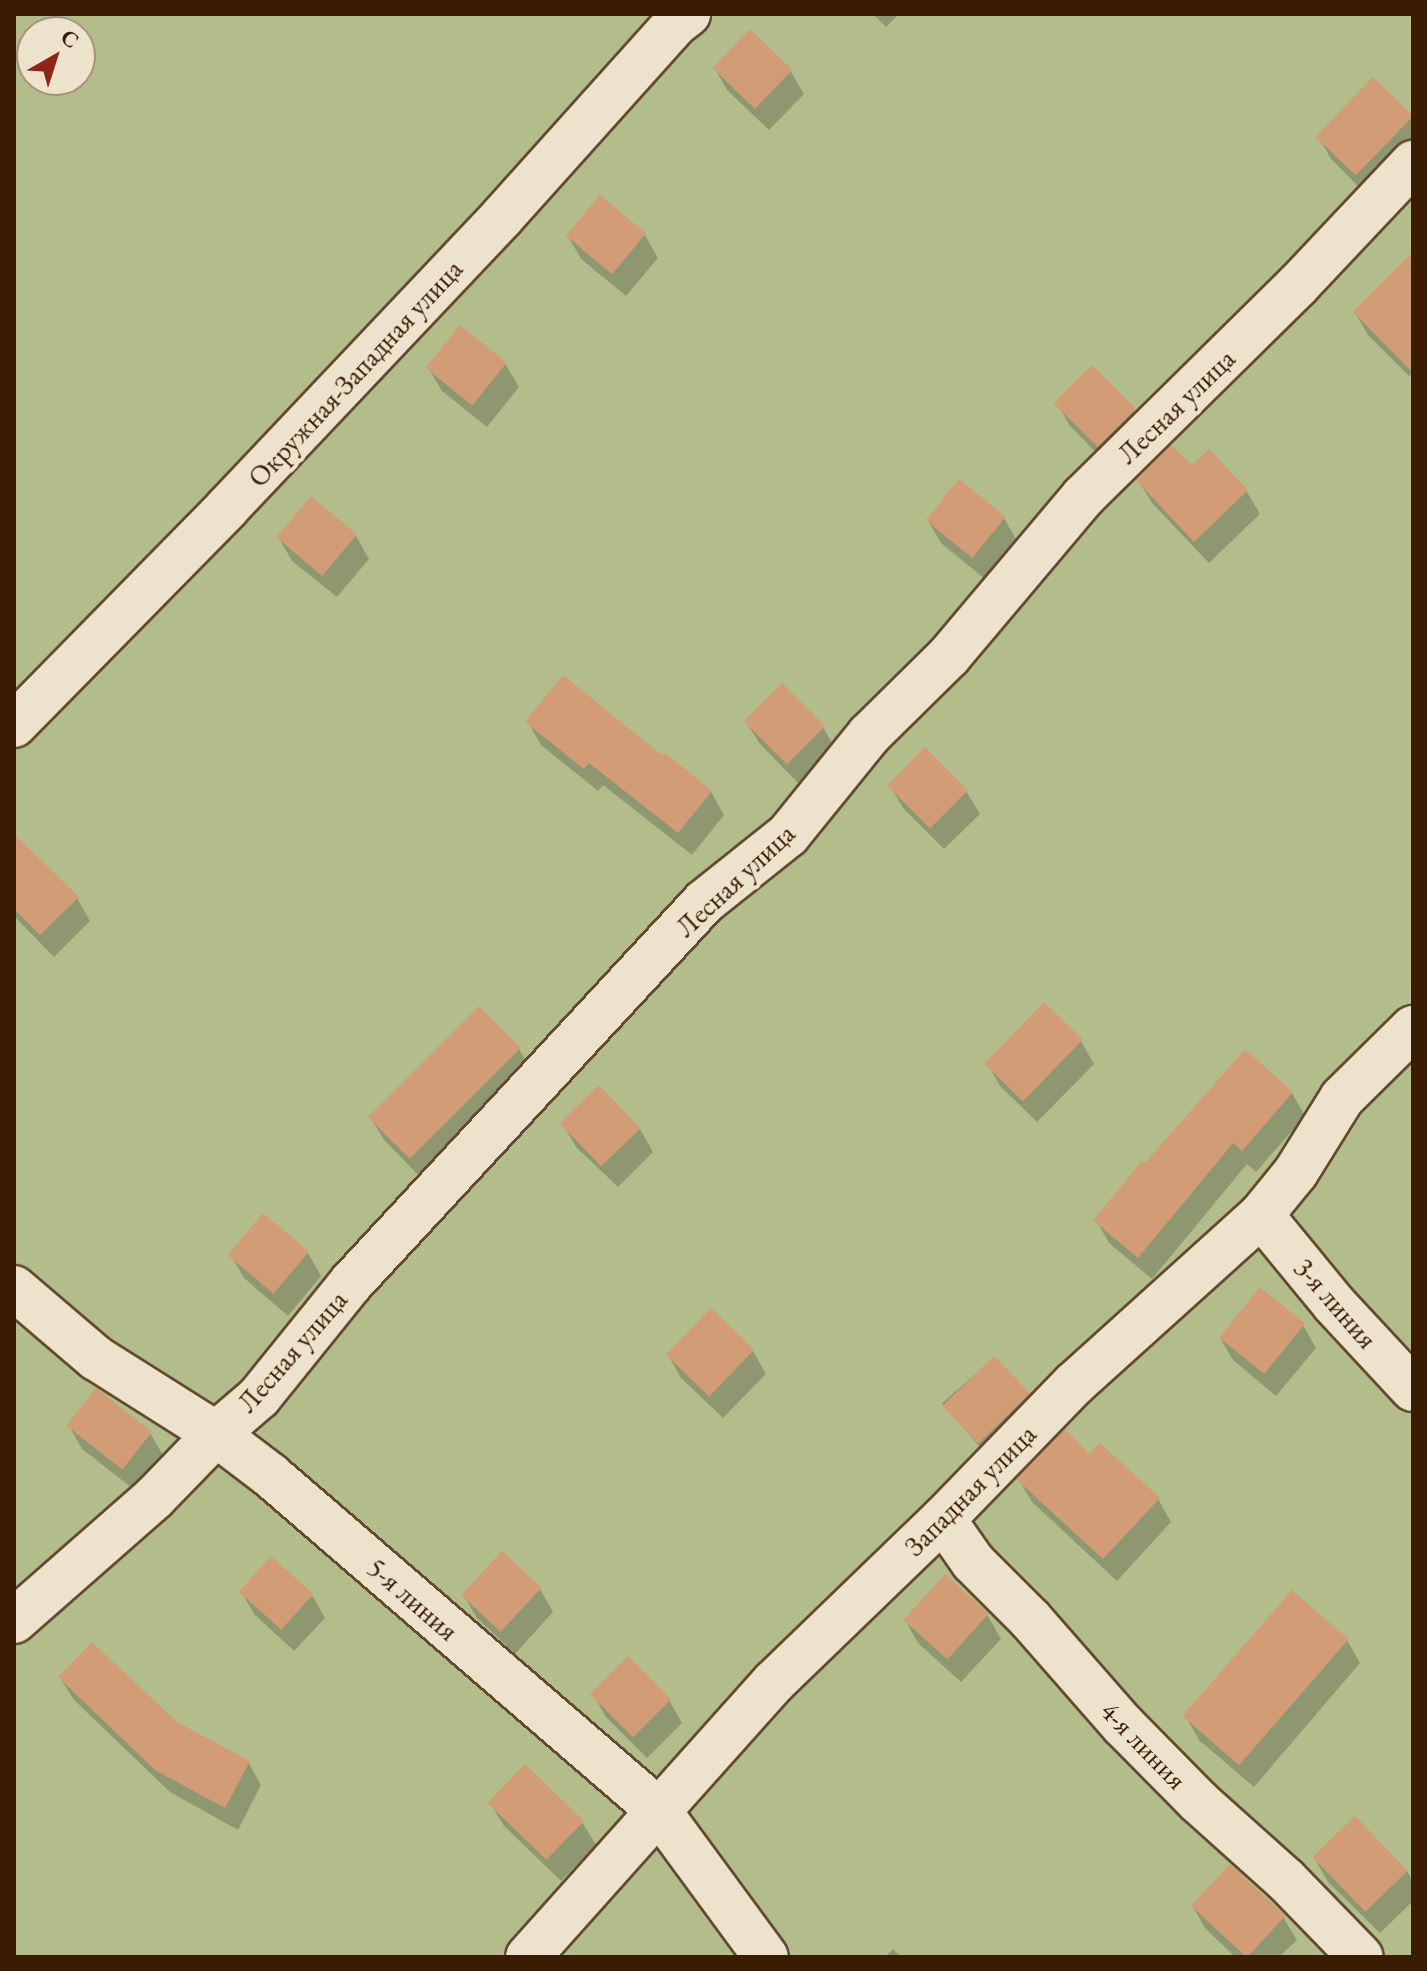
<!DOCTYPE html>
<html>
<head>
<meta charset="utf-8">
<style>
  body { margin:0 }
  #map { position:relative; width:1427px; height:1971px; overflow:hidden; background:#e4d4b1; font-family:"EB Garamond",serif }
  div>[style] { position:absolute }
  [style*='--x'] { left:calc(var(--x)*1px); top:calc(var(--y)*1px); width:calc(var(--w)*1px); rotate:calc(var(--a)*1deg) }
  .green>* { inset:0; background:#b3bd8c }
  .shadow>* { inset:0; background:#0003; transform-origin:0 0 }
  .building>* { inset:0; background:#d29c76; transform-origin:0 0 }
  .roads { filter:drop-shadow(2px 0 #644a2e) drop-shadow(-2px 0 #644a2e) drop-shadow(0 2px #644a2e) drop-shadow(0 -2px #644a2e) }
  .minor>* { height:44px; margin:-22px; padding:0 22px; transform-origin:22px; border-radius:22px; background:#ede3cc }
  span { translate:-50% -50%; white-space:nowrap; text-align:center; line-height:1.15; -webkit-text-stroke:8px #ede3cc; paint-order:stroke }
  .street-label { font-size:28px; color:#3a1c03 }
  .frame { position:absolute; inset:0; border:16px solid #3a1c03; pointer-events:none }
  .north { position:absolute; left:16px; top:16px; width:80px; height:80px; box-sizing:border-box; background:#ede3cc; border:2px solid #a5937c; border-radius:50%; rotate:39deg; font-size:22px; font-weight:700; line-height:32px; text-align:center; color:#3a1c03 }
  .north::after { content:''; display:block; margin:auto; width:28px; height:36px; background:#8f2418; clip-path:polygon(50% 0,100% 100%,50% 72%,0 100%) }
</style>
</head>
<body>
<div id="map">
  <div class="green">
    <div style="clip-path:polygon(evenodd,14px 14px,1413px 14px,1413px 1957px,14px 1957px,14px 14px,32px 32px,80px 32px,80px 80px,32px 80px,32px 32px)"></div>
  </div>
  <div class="shadow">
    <div style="clip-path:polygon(873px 14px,899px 14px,886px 27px)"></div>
    <div style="clip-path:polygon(714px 67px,791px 72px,804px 94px,769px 130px,727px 90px)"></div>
    <div style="clip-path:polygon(1411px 117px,1413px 152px,1369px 197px,1331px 159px,1318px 136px)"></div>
    <div style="clip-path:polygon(645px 235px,658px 258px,626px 296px,581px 259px,568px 236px)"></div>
    <div style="clip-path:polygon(1413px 299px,1413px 373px,1409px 376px,1368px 335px,1355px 313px)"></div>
    <div style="clip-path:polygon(461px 328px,506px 365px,519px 387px,487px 427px,442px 391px,428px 368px)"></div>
    <div style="clip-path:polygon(1092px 368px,1135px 411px,1148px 433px,1111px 468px,1070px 426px,1057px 403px)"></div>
    <div style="clip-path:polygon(1209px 452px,1247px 492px,1260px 514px,1209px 563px,1152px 503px,1138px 480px,1191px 468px)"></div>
    <div style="clip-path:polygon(1004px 518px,1017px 541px,986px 580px,941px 543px,928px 521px)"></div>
    <div style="clip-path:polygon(356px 536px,369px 559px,337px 597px,292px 561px,279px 538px)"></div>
    <div style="clip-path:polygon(528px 722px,663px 759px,711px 792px,724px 815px,692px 855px,603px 785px,598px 791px,541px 745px)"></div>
    <div style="clip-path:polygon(746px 722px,823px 727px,836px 750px,800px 785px,760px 744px)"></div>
    <div style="clip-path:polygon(890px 786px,966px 791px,980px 814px,944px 849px,903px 808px)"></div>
    <div style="clip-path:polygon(14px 879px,77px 898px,90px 921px,54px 957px,14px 916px)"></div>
    <div style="clip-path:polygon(1081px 1041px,1094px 1064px,1037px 1122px,1000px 1086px,987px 1063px)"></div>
    <div style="clip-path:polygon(519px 1049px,532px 1072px,424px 1181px,384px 1140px,370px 1117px)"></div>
    <div style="clip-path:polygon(1292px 1093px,1305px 1116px,1256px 1172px,1247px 1164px,1152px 1279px,1109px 1243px,1096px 1220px,1145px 1166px)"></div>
    <div style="clip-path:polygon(563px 1124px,640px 1129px,653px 1152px,618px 1187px,576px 1147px)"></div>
    <div style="clip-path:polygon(308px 1253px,321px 1276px,288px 1316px,244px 1278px,231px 1256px)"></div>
    <div style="clip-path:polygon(711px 1311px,753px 1351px,766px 1374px,723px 1418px,681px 1378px,668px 1355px)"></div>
    <div style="clip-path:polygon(1303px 1325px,1316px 1348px,1276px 1396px,1233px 1360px,1220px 1338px)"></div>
    <div style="left:994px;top:1358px;width:63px;height:69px;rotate:49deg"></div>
    <div style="clip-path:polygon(69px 1426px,150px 1433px,163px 1455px,136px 1491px,82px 1449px)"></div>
    <div style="clip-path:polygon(1089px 1457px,1158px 1499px,1171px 1522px,1117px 1581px,1032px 1502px,1019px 1480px)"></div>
    <div style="clip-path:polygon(946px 1576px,988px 1616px,1001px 1639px,961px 1682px,918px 1643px,905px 1620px)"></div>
    <div style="clip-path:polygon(540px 1589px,553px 1612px,515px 1654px,477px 1618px,464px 1596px)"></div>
    <div style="clip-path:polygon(241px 1591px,312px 1595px,325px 1618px,294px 1651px,254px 1614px)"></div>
    <div style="clip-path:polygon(1347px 1640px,1360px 1663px,1254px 1787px,1199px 1740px,1186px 1717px)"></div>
    <div style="clip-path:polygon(60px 1678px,176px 1724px,248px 1762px,261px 1785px,238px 1830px,170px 1792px,74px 1700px)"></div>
    <div style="clip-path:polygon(593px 1695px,669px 1700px,682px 1723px,647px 1758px,606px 1717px)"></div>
    <div style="clip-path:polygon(490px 1803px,582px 1822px,596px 1845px,561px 1881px,504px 1826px)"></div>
    <div style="clip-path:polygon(1315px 1859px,1407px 1871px,1413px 1882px,1413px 1901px,1380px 1933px,1328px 1882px)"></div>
    <div style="clip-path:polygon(1192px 1905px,1283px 1917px,1297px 1940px,1279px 1957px,1235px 1957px,1205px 1928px)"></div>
    <div style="clip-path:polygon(893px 1949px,901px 1957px,885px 1957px)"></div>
  </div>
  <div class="building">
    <div style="left:750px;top:29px;width:59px;height:54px;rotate:44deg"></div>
    <div style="left:1373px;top:77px;width:56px;height:83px;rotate:44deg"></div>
    <div style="left:600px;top:195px;width:60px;height:53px;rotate:40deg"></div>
    <div style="clip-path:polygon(1413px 252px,1413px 373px,1353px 312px)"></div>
    <div style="left:460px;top:325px;width:60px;height:55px;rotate:39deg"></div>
    <div style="left:1092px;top:365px;width:62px;height:54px;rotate:45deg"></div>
    <div style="clip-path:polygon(1171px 445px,1192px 465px,1209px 449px,1248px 490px,1194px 542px,1136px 480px)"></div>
    <div style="left:959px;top:479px;width:60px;height:53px;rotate:39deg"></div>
    <div style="left:311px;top:496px;width:60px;height:54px;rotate:40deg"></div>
    <div style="clip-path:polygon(563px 675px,663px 756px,665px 753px,712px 791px,678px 833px,589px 763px,584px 769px,525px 722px)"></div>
    <div style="left:782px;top:683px;width:61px;height:54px;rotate:45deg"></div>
    <div style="left:925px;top:747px;width:61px;height:54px;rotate:45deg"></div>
    <div style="clip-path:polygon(14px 834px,79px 897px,40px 935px,14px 909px)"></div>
    <div style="left:1044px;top:1002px;width:54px;height:86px;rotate:44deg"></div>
    <div style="left:479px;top:1006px;width:59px;height:157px;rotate:45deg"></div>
    <div style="clip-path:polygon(1245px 1049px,1293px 1092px,1242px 1151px,1233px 1143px,1138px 1258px,1093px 1220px,1142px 1161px,1145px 1163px)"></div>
    <div style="left:599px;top:1085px;width:60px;height:55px;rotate:46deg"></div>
    <div style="left:263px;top:1213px;width:60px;height:55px;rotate:40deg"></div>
    <div style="left:1260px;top:1287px;width:58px;height:65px;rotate:39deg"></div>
    <div style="left:711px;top:1308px;width:60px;height:65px;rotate:44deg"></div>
    <div style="left:994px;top:1356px;width:52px;height:72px;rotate:46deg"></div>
    <div style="left:96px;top:1388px;width:71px;height:48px;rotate:38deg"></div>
    <div style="clip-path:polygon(1065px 1429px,1089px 1454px,1100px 1443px,1160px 1498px,1103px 1559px,1016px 1479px)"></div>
    <div style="left:502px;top:1551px;width:54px;height:60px;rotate:43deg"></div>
    <div style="left:271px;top:1556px;width:57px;height:48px;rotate:42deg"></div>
    <div style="left:945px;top:1574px;width:59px;height:62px;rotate:42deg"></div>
    <div style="left:1292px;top:1590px;width:75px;height:167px;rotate:41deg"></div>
    <div style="clip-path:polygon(92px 1642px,177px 1722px,250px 1761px,225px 1808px,155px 1770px,58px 1677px)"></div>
    <div style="left:628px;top:1656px;width:61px;height:54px;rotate:45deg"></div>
    <div style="left:525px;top:1764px;width:82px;height:54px;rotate:44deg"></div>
    <div style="left:1355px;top:1816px;width:76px;height:59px;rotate:46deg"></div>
    <div style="left:1230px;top:1864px;width:76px;height:57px;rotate:43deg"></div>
  </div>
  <div class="roads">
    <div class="minor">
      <div style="--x:14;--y:725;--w:304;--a:-45.5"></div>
      <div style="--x:227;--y:508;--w:400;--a:-46.6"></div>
      <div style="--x:502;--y:217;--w:258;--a:-48.1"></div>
      <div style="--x:674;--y:25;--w:18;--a:-38"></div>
      <div style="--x:1261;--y:1215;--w:115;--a:50.6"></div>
      <div style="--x:1334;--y:1304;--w:116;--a:47.1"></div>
      <div style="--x:14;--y:1288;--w:108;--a:40.5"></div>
      <div style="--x:96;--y:1358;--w:142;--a:32.3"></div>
      <div style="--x:216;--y:1434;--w:68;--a:37.2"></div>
      <div style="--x:270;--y:1475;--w:513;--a:40.81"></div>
      <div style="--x:658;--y:1810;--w:182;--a:53.7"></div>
      <div style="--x:943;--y:1519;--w:52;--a:55.1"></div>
      <div style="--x:973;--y:1562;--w:82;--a:45"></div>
      <div style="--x:1031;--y:1620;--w:140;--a:48.8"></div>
      <div style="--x:1123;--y:1725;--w:108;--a:45.4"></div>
      <div style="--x:1199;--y:1802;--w:117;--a:41.9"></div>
      <div style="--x:1286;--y:1880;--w:107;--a:45.8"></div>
      <div style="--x:14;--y:1621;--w:186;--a:-41.3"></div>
      <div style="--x:154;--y:1498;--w:89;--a:-45.9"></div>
      <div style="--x:216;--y:1434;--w:57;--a:-40.7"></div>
      <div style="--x:259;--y:1397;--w:146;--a:-51.1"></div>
      <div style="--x:351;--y:1283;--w:519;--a:-47.18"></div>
      <div style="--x:704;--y:902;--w:107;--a:-38.6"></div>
      <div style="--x:788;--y:835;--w:129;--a:-51"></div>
      <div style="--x:869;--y:735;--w:112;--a:-44.6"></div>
      <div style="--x:949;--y:656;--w:208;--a:-49.9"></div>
      <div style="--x:1083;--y:497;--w:302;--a:-44.6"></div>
      <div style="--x:1298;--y:285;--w:168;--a:-46.7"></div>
      <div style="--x:528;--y:1957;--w:369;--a:-48.2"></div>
      <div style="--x:774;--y:1682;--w:235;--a:-44"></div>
      <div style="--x:943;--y:1519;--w:188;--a:-45.9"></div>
      <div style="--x:1074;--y:1384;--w:252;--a:-42.1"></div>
      <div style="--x:1261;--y:1215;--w:55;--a:-50.9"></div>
      <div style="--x:1296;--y:1172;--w:87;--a:-58.1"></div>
      <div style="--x:1342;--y:1098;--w:100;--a:-44.6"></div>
    </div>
  </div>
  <div class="street-label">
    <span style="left:355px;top:373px;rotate:-47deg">Окружная-Западная улица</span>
    <span style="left:1176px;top:406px;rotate:-44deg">Лесная улица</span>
    <span style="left:735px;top:880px;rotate:-43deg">Лесная улица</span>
    <span style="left:1336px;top:1303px;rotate:49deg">3-я линия</span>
    <span style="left:292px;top:1351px;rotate:-49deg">Лесная улица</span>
    <span style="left:970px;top:1490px;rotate:-45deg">Западная улица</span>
    <span style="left:413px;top:1599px;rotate:41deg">5-я линия</span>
    <span style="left:1144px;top:1745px;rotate:46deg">4-я линия</span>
  </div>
  <div class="frame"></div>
  <div class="north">С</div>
</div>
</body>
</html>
